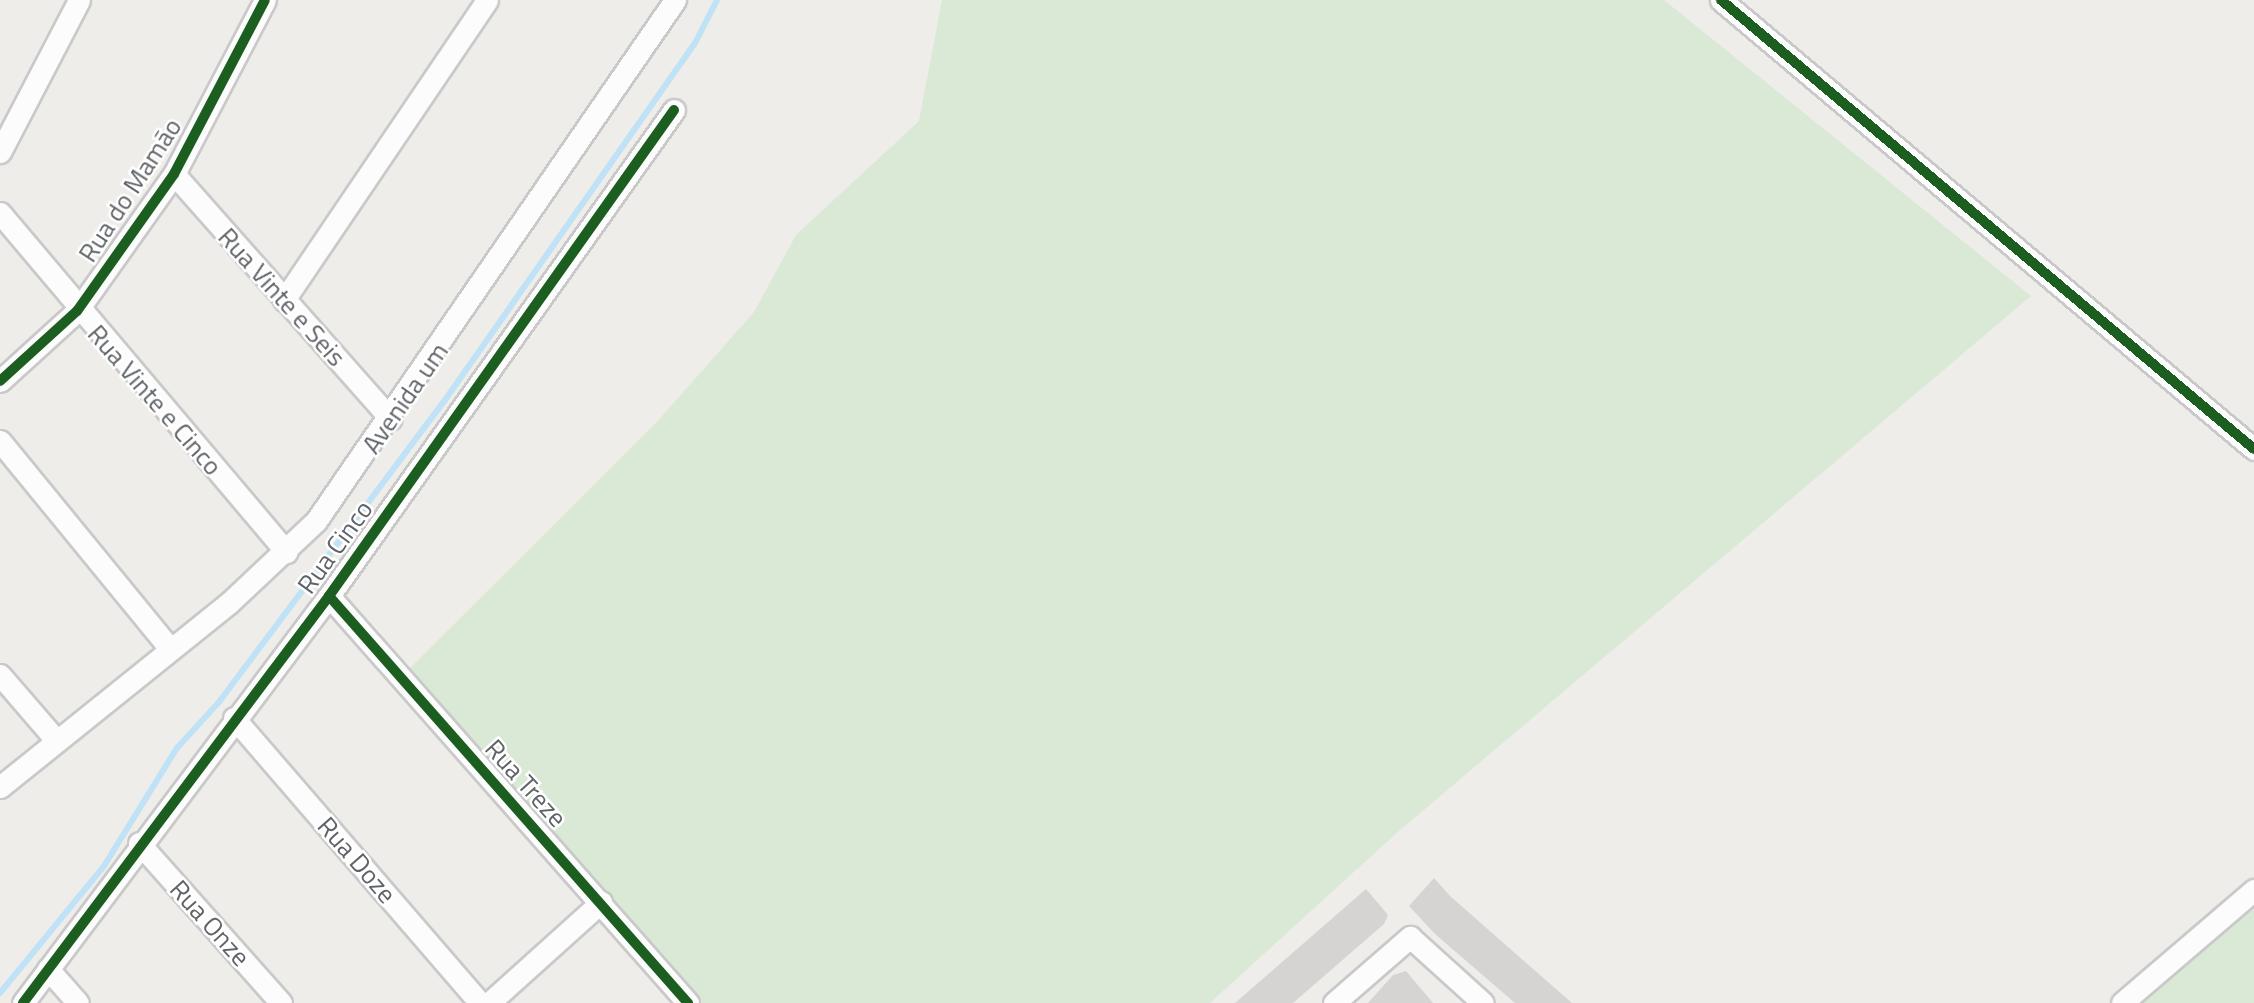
<!DOCTYPE html>
<html>
<head>
<meta charset="utf-8">
<style>
  body { margin:0 }
  #map { position:relative; width:2254px; height:1003px; overflow:hidden; background:#eeedea; font-family:"Titillium Web",sans-serif }
  div>[style] { position:absolute }
  [style*='--x'] { left:calc(var(--x)*1px); top:calc(var(--y)*1px); width:calc(var(--w)*1px); rotate:calc(var(--a)*1deg) }
  .green>* { inset:0; background:#d9e9d6 }
  .stream>* { height:6px; margin:-3px; padding:0 3px; transform-origin:3px; border-radius:3px; background:#c0e2f6 }
  .building>* { inset:0; background:#d5d4d3 }
  .roads { filter:drop-shadow(2px 0 #c9c9c9) drop-shadow(-2px 0 #c9c9c9) drop-shadow(0 2px #c9c9c9) drop-shadow(0 -2px #c9c9c9) }
  .minor>* { height:21px; margin:-10.5px; padding:0 10.5px; transform-origin:10.5px; border-radius:10.5px; background:#fcfcfc }
  .cycleway>* { height:10px; margin:-5px; padding:0 5px; transform-origin:5px; border-radius:5px; background:#1b5e20 }
  span { translate:-50% -50%; white-space:nowrap; text-align:center; line-height:1.15; -webkit-text-stroke:5px #fff; paint-order:stroke }
  .street-label { font-size:26px; color:#5f6367 }
</style>
</head>
<body>
<div id="map">
  <div class="green">
    <div style="clip-path:polygon(942px 0,1664px 0,2031px 296px,1400px 830px,1210px 1003px,682px 1003px,409px 669px,656px 423px,754px 312px,796px 235px,919px 121px)"></div>
    <div style="clip-path:polygon(2254px 894px,2254px 1003px,2125px 1003px)"></div>
  </div>
  <div class="stream">
    <div style="--x:0;--y:993;--w:164;--a:-50.7"></div>
    <div style="--x:104;--y:866;--w:139;--a:-58.3"></div>
    <div style="--x:177;--y:748;--w:62;--a:-47.6"></div>
    <div style="--x:219;--y:702;--w:377;--a:-53.2"></div>
    <div style="--x:445;--y:400;--w:434;--a:-55"></div>
    <div style="--x:694;--y:45;--w:51;--a:-62.9"></div>
  </div>
  <div class="building">
    <div style="clip-path:polygon(1434px 878px,1450px 896px,1572px 1003px,1515px 1003px,1435px 934px,1409px 906px)"></div>
    <div style="clip-path:polygon(1366px 889px,1388px 915px,1384px 924px,1293px 1003px,1235px 1003px)"></div>
    <div style="clip-path:polygon(1406px 971px,1433px 1003px,1368px 1003px,1393px 975px)"></div>
  </div>
  <div class="roads">
    <div class="minor">
      <div style="--x:1721;--y:0;--w:697;--a:40.11"></div>
      <div style="--x:0;--y:152;--w:171;--a:-62.5"></div>
      <div style="--x:174;--y:174;--w:327;--a:48.5"></div>
      <div style="--x:0;--y:213;--w:444;--a:49.8"></div>
      <div style="--x:284;--y:300;--w:362;--a:-55.9"></div>
      <div style="--x:0;--y:381;--w:104;--a:-42.3"></div>
      <div style="--x:77;--y:311;--w:168;--a:-54.7"></div>
      <div style="--x:174;--y:174;--w:196;--a:-62.4"></div>
      <div style="--x:0;--y:441;--w:269;--a:50.7"></div>
      <div style="--x:329;--y:596;--w:543;--a:48.59"></div>
      <div style="--x:0;--y:675;--w:87;--a:49.2"></div>
      <div style="--x:234;--y:718;--w:376;--a:49.2"></div>
      <div style="--x:0;--y:787;--w:294;--a:-38.8"></div>
      <div style="--x:229;--y:603;--w:120;--a:-43.3"></div>
      <div style="--x:316;--y:521;--w:633;--a:-55.43"></div>
      <div style="--x:139;--y:843;--w:214;--a:48.4"></div>
      <div style="--x:48;--y:969;--w:45;--a:48.6"></div>
      <div style="--x:23;--y:1003;--w:509;--a:-53.06"></div>
      <div style="--x:329;--y:596;--w:596;--a:-54.63"></div>
      <div style="--x:489;--y:1003;--w:151;--a:-42"></div>
      <div style="--x:1334;--y:1003;--w:101;--a:-41"></div>
      <div style="--x:1410;--y:937;--w:98;--a:42.1"></div>
      <div style="--x:2122;--y:1003;--w:174;--a:-40.6"></div>
    </div>
  </div>
  <div class="cycleway">
    <div style="--x:1721;--y:0;--w:697;--a:40.11"></div>
    <div style="--x:0;--y:381;--w:104;--a:-42.3"></div>
    <div style="--x:77;--y:311;--w:168;--a:-54.7"></div>
    <div style="--x:174;--y:174;--w:196;--a:-62.4"></div>
    <div style="--x:329;--y:596;--w:543;--a:48.59"></div>
    <div style="--x:23;--y:1003;--w:509;--a:-53.06"></div>
    <div style="--x:329;--y:596;--w:596;--a:-54.63"></div>
  </div>
  <div class="street-label">
    <span style="left:130px;top:190px;rotate:-57deg">Rua do Mamão</span>
    <span style="left:282px;top:297px;rotate:48deg">Rua Vinte e Seis</span>
    <span style="left:405px;top:398px;rotate:-55deg">Avenida um</span>
    <span style="left:155px;top:400px;rotate:49deg">Rua Vinte e Cinco</span>
    <span style="left:335px;top:547px;rotate:-54deg">Rua Cinco</span>
    <span style="left:526px;top:783px;rotate:48deg">Rua Treze</span>
    <span style="left:357px;top:860px;rotate:49deg">Rua Doze</span>
    <span style="left:210px;top:923px;rotate:48deg">Rua Onze</span>
  </div>
</div>
</body>
</html>
